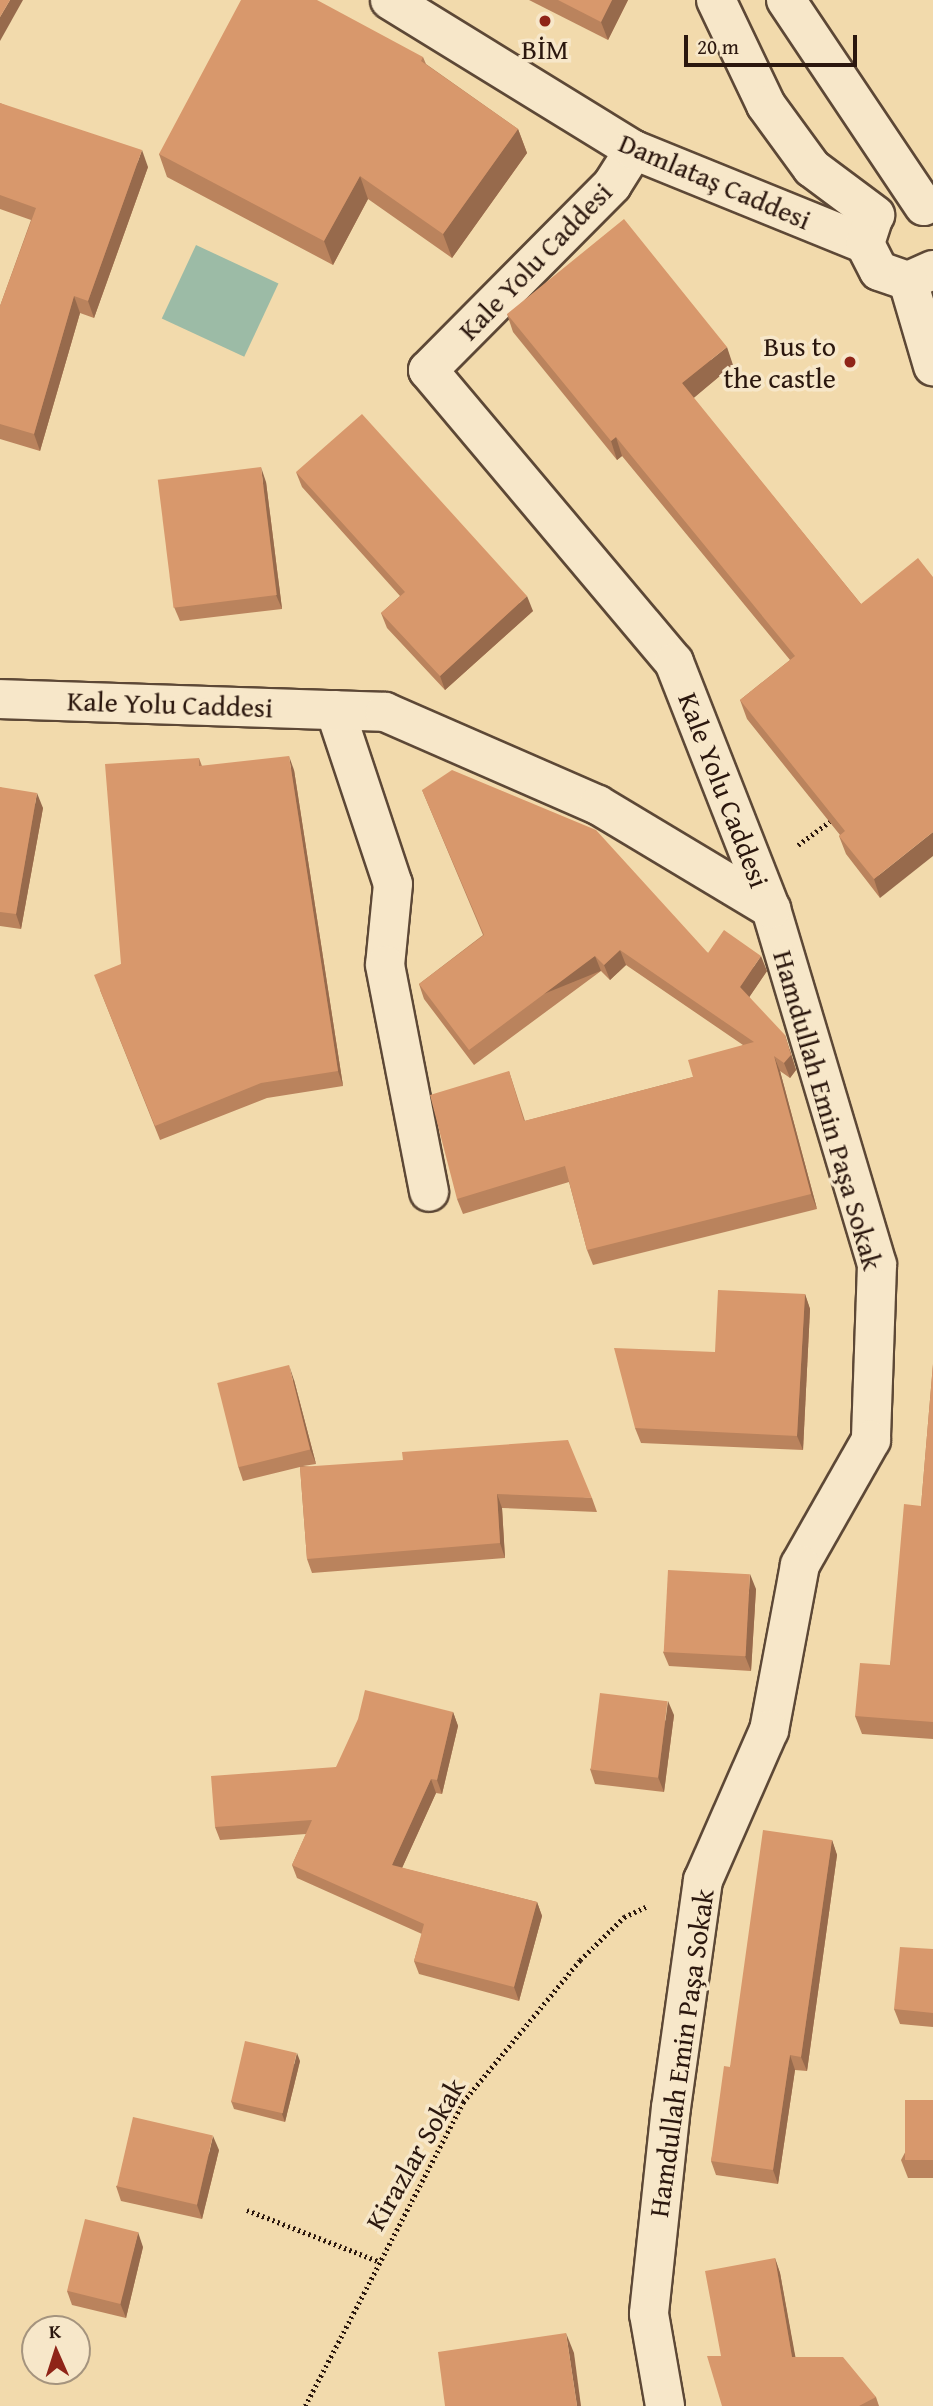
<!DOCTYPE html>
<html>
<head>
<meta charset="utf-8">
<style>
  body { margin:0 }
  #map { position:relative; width:933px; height:2406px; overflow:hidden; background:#f2daac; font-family:"Gentium Book Plus",serif }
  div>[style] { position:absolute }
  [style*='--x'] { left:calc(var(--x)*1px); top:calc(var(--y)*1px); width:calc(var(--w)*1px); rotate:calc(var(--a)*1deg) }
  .water>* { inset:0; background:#9cbba6; transform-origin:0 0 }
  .path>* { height:4.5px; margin-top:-2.25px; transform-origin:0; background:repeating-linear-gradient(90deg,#2b170e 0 2px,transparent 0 5.5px) }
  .roads { filter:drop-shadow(2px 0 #5d4836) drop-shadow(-2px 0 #5d4836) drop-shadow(0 2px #5d4836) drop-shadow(0 -2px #5d4836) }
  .street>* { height:38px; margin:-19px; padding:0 19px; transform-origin:19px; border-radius:19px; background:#f7e7c9 }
  .secondary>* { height:38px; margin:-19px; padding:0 19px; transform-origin:19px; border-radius:19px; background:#f7e7c9 }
  .wall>* { inset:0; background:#ba835d }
  .shaded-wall>* { inset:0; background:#976a4c; transform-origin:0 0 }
  .building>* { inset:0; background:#d8986c; transform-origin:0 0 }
  .dots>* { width:19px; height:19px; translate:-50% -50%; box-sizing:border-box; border:4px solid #f7e7c9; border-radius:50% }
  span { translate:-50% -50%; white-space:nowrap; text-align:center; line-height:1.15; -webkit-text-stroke:7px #f7e7c9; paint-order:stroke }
  .poi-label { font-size:28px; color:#2b170e }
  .right { translate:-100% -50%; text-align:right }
  .street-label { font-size:28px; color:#2b170e }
  .north { position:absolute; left:21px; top:2315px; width:70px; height:70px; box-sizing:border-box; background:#f7e7c9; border:2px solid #a5947e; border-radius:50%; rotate:357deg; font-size:19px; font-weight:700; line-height:28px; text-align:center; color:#2b170e }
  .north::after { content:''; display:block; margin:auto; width:24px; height:32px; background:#8f2418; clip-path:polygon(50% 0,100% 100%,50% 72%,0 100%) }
  .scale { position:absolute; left:684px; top:35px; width:173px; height:32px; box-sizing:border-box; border:4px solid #2b170e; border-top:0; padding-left:9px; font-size:21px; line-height:24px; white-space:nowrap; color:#2b170e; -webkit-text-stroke:5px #f7e7c9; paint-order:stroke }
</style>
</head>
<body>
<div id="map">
  <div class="water">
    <div style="left:196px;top:245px;width:91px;height:81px;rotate:25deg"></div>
  </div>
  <div class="path">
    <div style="--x:798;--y:845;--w:44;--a:-36.6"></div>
    <div style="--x:247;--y:2210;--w:141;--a:21.3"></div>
    <div style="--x:305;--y:2406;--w:343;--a:-62.5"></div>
    <div style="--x:463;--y:2102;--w:184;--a:-50.5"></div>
    <div style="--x:580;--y:1960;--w:62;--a:-44.3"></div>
    <div style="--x:624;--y:1917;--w:26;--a:-25"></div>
  </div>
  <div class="roads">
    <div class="street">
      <div style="--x:634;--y:150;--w:41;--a:122.2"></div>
      <div style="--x:612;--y:185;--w:261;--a:134.8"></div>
      <div style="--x:428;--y:370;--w:382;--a:49.9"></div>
      <div style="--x:674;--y:662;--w:265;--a:68.6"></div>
      <div style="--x:771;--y:909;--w:371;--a:73.4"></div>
      <div style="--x:877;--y:1265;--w:175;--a:92"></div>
      <div style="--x:871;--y:1440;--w:144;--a:119.6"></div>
      <div style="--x:800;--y:1565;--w:168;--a:100.6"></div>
      <div style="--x:769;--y:1730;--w:164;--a:113.7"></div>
      <div style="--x:703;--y:1880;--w:229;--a:98"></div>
      <div style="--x:671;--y:2107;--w:208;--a:96.1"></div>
      <div style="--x:649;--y:2314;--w:93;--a:80.1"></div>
      <div style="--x:335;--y:710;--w:183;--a:71.6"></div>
      <div style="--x:393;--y:884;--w:81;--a:95.6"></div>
      <div style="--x:385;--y:965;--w:231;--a:79"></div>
    </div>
    <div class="secondary">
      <div style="--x:390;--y:0;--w:286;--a:31.6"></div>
      <div style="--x:634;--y:150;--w:249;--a:22.1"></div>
      <div style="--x:716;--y:0;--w:116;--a:64.5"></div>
      <div style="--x:766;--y:105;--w:78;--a:53.9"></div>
      <div style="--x:812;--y:168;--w:79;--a:36.7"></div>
      <div style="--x:786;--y:0;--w:248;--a:56.2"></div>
      <div style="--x:873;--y:219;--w:26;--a:108"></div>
      <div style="--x:865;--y:244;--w:30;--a:63"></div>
      <div style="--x:879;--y:271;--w:31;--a:19"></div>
      <div style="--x:908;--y:281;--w:27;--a:-24"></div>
      <div style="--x:908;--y:281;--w:89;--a:73.6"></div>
      <div style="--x:0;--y:699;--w:385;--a:1.9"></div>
      <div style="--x:385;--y:712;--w:232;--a:23.6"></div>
      <div style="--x:598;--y:805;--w:202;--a:31"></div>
    </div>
  </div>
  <div class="wall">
    <div style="clip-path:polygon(529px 0,628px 0,608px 40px)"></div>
    <div style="clip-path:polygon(423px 57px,426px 64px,518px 129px,527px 153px,452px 258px,368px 199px,333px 265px,167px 177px,159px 154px)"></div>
    <div style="clip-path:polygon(0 103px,148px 167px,94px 318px,80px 313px,40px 451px,0 439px,0 306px,31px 220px,0 209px)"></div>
    <div style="clip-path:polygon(507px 314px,733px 365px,693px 398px,861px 604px,880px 898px,846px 854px,839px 836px,840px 835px,747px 719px,740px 700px,790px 660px,622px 456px,617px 460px,513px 332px)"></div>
    <div style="clip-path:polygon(296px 472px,533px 611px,445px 690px,387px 628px,381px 613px,400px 596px,302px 487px)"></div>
    <div style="clip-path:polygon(266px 482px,282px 609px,180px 621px,174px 607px)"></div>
    <div style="clip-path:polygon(199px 758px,202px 766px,294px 770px,343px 1086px,267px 1098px,160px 1140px,100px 990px,121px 964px)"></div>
    <div style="clip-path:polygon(0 787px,43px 808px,21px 929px,0 926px)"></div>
    <div style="clip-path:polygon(422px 790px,708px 953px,767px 971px,749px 997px,790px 1050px,796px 1070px,790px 1078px,780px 1071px,817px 1209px,593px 1265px,587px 1250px,569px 1182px,463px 1214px,457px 1199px,509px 1071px,525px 1121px,693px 1077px,743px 1045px,626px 965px,610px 980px,601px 971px,474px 1065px,424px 999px,419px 984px,483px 935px)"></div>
    <div style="clip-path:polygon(805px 1294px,810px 1309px,803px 1450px,641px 1443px,635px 1428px,715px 1352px)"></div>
    <div style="clip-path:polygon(933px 1364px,933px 1739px,862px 1734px,855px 1716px,890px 1665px,921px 1506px)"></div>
    <div style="clip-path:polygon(294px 1380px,316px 1464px,303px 1466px,592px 1498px,597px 1512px,502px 1508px,505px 1558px,312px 1573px,307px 1559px,300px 1467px,243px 1481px,238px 1466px)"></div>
    <div style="clip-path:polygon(756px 1589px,751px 1671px,669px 1666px,663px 1652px)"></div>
    <div style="clip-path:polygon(453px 1712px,458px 1726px,442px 1794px,436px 1793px,402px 1868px,537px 1902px,542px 1916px,519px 2001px,419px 1974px,414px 1961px,422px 1934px,297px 1878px,292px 1865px,306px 1834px,220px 1840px,215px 1827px,336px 1767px)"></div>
    <div style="clip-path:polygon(674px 1715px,664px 1792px,595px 1784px,590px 1769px)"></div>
    <div style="clip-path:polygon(832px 1840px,837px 1855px,807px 2071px,795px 2070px,778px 2184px,716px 2175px,711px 2161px,730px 2067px)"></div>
    <div style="clip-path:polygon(933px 1949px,933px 2027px,900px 2024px,894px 2009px)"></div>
    <div style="clip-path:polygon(300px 2061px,285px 2122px,234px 2109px,231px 2101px)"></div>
    <div style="clip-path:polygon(933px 2100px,933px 2178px,908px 2178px,901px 2160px)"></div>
    <div style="clip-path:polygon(219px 2150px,202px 2219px,121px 2201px,116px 2186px)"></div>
    <div style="clip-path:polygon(143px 2247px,126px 2318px,72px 2305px,67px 2291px)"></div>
    <div style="clip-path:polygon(775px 2258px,780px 2273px,795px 2357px,876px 2397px,879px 2406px,722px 2406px,721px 2356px)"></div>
  </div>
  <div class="shaded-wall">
    <div style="clip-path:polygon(10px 0,23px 0,0 41px,0 17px)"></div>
    <div style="clip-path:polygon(612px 0,628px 0,608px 40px,601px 22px)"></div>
    <div style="clip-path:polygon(518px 129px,527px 153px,452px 258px,443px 234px)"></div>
    <div style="clip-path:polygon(142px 150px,148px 167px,94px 318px,88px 301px)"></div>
    <div style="clip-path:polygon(360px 176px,368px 199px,333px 265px,324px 241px)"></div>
    <div style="clip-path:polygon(74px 296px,80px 313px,40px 451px,34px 434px)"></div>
    <div style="clip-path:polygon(727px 347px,733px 365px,689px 402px,682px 383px)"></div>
    <div style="clip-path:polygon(616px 437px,622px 456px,617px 460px,611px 441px)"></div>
    <div style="clip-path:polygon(261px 467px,266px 482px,282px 609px,276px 595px)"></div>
    <div style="clip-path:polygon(527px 596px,533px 611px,445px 690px,440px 676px)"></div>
    <div style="clip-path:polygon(289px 756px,294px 770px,343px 1086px,338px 1071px)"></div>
    <div style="clip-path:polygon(37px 793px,43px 808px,21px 929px,16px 914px)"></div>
    <div style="clip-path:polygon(933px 832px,933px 856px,880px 898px,874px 879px)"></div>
    <div style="clip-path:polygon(620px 950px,626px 965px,610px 980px,604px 965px)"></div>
    <div style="left:595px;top:956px;width:16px;height:157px;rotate:68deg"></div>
    <div style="clip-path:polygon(761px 956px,767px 971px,746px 1002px,740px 987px)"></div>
    <div style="clip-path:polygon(785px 1035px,796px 1070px,790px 1078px,784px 1063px)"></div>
    <div style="clip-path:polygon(774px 1056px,780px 1071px,817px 1209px,811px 1194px)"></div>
    <div style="clip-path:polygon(805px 1294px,810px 1309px,803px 1450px,797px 1436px)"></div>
    <div style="clip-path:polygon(289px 1365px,294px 1380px,316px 1464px,310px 1449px)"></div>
    <div style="clip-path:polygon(497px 1494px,502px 1508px,505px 1558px,500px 1543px)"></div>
    <div style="clip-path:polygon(750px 1574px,756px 1589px,751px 1671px,745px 1656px)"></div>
    <div style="clip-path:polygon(668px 1701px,674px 1715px,664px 1792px,658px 1777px)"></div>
    <div style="clip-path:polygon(453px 1712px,458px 1726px,442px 1794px,437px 1780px)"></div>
    <div style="clip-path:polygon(431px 1779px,436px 1793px,397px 1879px,392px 1865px)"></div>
    <div style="clip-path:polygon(832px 1840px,837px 1855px,807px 2071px,801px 2057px)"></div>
    <div style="clip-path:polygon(537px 1902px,542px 1916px,519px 2001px,514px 1987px)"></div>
    <div style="clip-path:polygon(297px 2053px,300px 2061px,285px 2122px,282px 2114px)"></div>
    <div style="clip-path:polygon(790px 2055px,795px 2070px,778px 2184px,773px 2170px)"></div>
    <div style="clip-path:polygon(213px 2136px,219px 2150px,202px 2219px,197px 2205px)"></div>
    <div style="clip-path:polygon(138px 2232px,143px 2247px,126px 2318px,120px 2303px)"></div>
    <div style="clip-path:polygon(775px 2258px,780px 2273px,798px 2371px,792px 2357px)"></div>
    <div style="clip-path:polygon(566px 2333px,574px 2353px,581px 2406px,577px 2406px)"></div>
  </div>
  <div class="building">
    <div style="clip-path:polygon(0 0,10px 0,0 17px)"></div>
    <div style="clip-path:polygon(241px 0,317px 0,423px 57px,421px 61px,518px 129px,443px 234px,360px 176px,324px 241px,159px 154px)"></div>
    <div style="clip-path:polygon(558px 0,612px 0,601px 22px)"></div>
    <div style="clip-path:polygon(0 103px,142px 150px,88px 301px,74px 296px,34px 434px,0 424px,0 306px,36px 208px,0 195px)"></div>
    <div style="clip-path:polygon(624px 219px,727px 347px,682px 383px,861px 604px,918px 558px,933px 577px,933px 832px,874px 879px,839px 836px,845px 831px,740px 700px,795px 656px,616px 437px,611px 441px,507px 314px)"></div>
    <div style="clip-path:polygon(362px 414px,527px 596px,440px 676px,381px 613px,405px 592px,296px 472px)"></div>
    <div style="left:261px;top:467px;width:129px;height:104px;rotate:83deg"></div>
    <div style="clip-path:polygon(289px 756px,338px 1071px,261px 1083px,155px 1126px,94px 975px,121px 964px,105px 764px,199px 758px,199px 766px)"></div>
    <div style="clip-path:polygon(452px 770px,596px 830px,708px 953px,724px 930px,761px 956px,740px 987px,785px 1035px,791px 1055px,784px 1063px,774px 1056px,811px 1194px,587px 1250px,565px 1166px,457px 1199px,430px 1095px,509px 1071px,524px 1121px,693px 1077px,688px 1060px,754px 1042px,620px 950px,604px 965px,595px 956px,469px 1050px,419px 984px,484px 935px,422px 790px)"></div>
    <div style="clip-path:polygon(0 787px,37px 793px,16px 914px,0 912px)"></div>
    <div style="clip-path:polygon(718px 1290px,805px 1294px,797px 1436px,635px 1428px,614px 1348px,715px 1352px)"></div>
    <div style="clip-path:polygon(933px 1364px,933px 1722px,855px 1716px,860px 1663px,890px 1665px,904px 1504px,921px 1506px)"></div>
    <div style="left:289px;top:1365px;width:87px;height:74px;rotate:76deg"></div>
    <div style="clip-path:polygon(568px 1440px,592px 1498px,497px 1494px,500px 1543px,307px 1559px,300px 1467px,403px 1460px,402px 1452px)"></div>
    <div style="left:668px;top:1570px;width:82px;height:82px;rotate:3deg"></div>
    <div style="clip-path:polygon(365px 1690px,453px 1712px,437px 1780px,431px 1779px,392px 1865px,537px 1902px,514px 1987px,414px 1961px,424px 1924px,292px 1865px,312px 1820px,215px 1827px,211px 1776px,336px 1767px,358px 1719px)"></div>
    <div style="left:600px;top:1693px;width:68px;height:77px;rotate:7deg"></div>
    <div style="clip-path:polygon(763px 1830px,832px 1840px,801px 2057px,790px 2055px,773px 2170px,711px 2161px,724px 2066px,730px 2067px)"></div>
    <div style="clip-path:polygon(900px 1947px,933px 1949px,933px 2013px,894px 2009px)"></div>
    <div style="left:245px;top:2041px;width:53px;height:62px;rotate:13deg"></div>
    <div style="left:905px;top:2100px;width:28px;height:60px"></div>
    <div style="left:133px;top:2117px;width:82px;height:71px;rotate:13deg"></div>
    <div style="left:85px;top:2219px;width:55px;height:74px;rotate:14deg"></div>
    <div style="clip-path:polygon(775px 2258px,792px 2357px,843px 2357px,876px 2397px,859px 2406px,722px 2406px,707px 2356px,721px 2356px,705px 2271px)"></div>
    <div style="clip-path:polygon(566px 2333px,577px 2406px,445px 2406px,438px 2352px)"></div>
  </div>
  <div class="dots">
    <div style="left:545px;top:21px;background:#8f2418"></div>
    <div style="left:850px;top:362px;background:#8f2418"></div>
  </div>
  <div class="poi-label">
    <span style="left:545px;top:49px">BİM</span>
    <span class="right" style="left:836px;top:362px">Bus to<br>the castle</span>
  </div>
  <div class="street-label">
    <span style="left:715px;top:181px;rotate:23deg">Damlataş Caddesi</span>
    <span style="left:535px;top:261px;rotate:-46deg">Kale Yolu Caddesi</span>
    <span style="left:170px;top:704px;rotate:2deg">Kale Yolu Caddesi</span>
    <span style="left:724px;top:790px;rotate:69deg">Kale Yolu Caddesi</span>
    <span style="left:828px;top:1110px;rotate:74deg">Hamdullah Emin Paşa Sokak</span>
    <span style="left:681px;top:2053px;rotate:-82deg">Hamdullah Emin Paşa Sokak</span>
    <span style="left:415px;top:2154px;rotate:-60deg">Kirazlar Sokak</span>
  </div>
  <div class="north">K</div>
  <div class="scale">20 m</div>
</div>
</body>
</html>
